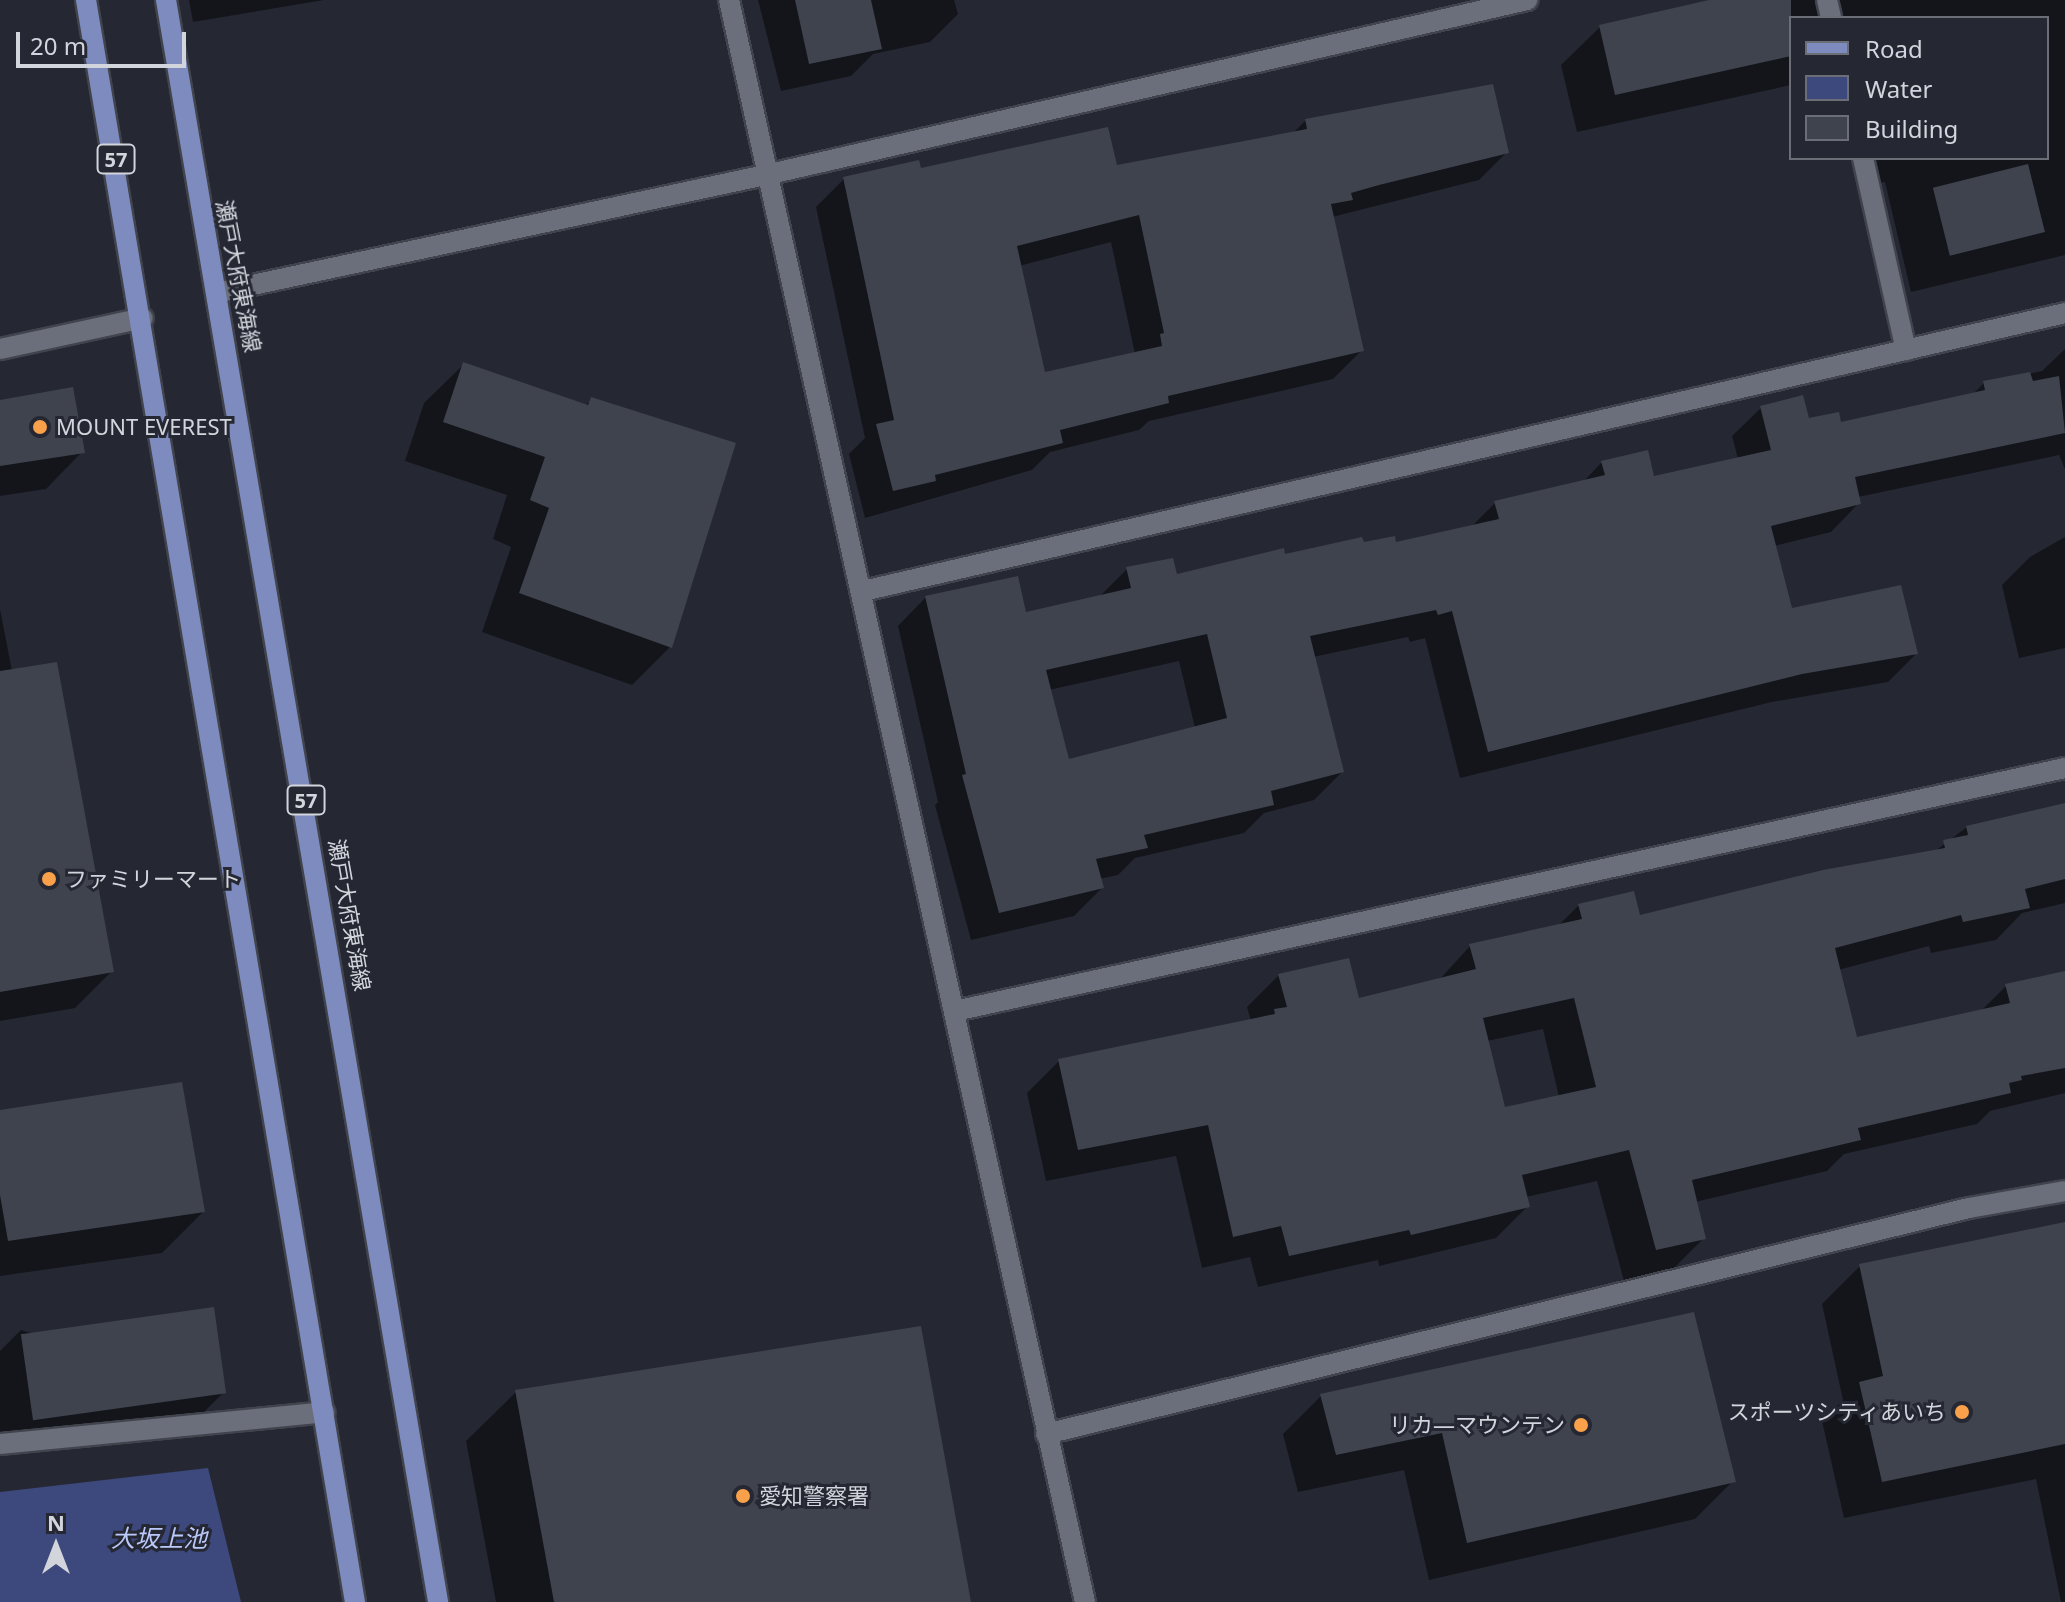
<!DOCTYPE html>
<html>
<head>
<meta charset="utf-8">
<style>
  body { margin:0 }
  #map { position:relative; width:2065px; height:1602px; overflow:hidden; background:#252833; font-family:"Noto Sans","Noto Sans JP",sans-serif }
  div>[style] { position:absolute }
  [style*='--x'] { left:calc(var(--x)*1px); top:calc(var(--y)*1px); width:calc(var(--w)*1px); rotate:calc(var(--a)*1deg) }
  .water>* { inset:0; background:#3d487c }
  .shadow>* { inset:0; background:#0007 }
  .building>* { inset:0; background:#3f434e; transform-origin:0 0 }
  .roads { filter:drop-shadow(2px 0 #41444d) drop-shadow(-2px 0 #41444d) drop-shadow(0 2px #41444d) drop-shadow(0 -2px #41444d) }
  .street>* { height:20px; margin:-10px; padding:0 10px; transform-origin:10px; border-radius:10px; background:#6b6f7c }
  .primary>* { height:20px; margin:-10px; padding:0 10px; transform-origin:10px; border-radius:10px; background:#7e8bbe }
  .dots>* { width:22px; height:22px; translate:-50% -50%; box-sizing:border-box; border:4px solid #252833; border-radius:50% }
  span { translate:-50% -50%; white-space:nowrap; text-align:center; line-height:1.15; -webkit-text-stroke:6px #252833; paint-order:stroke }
  .shield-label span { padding:2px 6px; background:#252833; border:2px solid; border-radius:6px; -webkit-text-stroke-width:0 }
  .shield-label { font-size:20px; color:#d3d5dc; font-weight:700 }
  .street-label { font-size:22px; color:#d3d5dc }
  .poi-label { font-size:22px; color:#d3d5dc }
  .left { translate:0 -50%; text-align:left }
  .right { translate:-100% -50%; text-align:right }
  .water-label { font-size:24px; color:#bbc9fa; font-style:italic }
  .legend { position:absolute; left:1789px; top:16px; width:260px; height:144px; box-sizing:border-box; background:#252833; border:2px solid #6b6d77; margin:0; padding:10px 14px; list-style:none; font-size:24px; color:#d3d5dc }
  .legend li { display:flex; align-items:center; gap:16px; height:40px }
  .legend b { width:40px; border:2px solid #6b6d77 }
  .north { position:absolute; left:16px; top:1506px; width:80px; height:80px; -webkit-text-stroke:6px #252833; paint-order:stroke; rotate:0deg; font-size:22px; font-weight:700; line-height:32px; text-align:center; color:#d3d5dc }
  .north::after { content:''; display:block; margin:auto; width:28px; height:36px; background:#d3d5dc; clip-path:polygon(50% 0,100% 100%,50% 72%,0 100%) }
  .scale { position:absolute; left:16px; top:32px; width:170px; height:36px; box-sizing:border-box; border:4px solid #d3d5dc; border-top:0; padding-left:10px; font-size:24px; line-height:28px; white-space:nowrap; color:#d3d5dc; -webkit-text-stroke:6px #252833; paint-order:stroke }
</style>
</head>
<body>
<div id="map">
  <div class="water">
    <div style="clip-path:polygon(208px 1468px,241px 1602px,0 1602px,0 1492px)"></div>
  </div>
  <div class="shadow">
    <div style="clip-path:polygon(189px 0,324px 0,193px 22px)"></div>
    <div style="clip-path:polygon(758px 0,954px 0,958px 14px,930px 42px,873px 54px,851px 76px,781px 91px)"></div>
    <div style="clip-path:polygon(1718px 0,2065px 0,2065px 255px,1911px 292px,1885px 182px,1878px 183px,1872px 158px,2047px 158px,2047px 18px,1791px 18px,1791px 85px,1577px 132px,1561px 65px,1600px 27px)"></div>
    <div style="clip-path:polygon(evenodd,1306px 120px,1507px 152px,1479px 180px,1332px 217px,1362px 350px,1333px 379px,1149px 421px,1139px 430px,1050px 452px,1032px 470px,865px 518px,849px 454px,865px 438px,816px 207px,844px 179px,919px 170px,1116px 167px,1292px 134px,1306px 120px,1111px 242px,1135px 354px,1043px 375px,1019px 266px,1111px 242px)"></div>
    <div style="clip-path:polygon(evenodd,2065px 349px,2065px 469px,2059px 455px,1858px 497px,1859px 503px,1831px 532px,1774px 546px,1790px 610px,1916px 654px,1888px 682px,1772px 702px,1460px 778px,1425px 638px,1410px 642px,1408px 637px,1313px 657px,1342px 772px,1314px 800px,1264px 813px,1244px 833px,1135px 858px,1118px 875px,1099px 879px,1102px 888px,1074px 916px,971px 940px,935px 805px,938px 802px,898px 626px,926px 597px,1025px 614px,1099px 597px,1127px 569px,1175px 576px,1362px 544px,1395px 544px,1471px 527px,1495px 503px,1583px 482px,1602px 462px,1653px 478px,1738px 459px,1732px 436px,1761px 408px,1840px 424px,1972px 395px,1984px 383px,2042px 371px,2065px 349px,1179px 661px,1195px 728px,1068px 761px,1049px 690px,1179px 661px)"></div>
    <div style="clip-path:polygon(463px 365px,585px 406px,591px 400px,670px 647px,632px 685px,482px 632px,511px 547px,493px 539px,507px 495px,405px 461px,424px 403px)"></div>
    <div style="clip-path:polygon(0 402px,82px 452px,46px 489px,0 496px)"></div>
    <div style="clip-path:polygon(2065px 537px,2065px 648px,2019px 658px,2002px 585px,2030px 557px)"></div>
    <div style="clip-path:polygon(0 609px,12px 671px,112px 971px,75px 1008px,0 1021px)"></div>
    <div style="clip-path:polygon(evenodd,2065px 805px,2065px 903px,2022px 913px,1996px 940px,1931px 953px,1929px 946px,1838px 970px,1855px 1039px,1980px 1012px,2006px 986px,2065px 973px,2065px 1093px,1990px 1111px,1977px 1124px,1844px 1154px,1827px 1171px,1695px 1202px,1704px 1238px,1672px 1270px,1624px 1281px,1597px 1181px,1526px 1197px,1528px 1206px,1496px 1238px,1379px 1266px,1378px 1260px,1258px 1287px,1250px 1257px,1202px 1268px,1176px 1156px,1046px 1181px,1027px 1093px,1059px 1061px,1251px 1021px,1247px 1007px,1279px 975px,1357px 1000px,1439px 980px,1470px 946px,1558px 926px,1579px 905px,1638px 918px,1934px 852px,1967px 827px,2065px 805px,1543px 1029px,1559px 1097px,1504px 1109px,1487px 1041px,1543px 1029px)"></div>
    <div style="clip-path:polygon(0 1112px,203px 1212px,162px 1253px,0 1276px)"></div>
    <div style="clip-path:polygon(2065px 1224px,2065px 1602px,2061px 1602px,2036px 1479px,1844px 1518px,1822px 1421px,1843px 1400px,1822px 1304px,1860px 1266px)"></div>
    <div style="clip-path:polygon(21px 1330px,224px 1392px,183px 1433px,0 1453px,0 1351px)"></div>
    <div style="clip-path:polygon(516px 1392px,969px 1602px,496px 1602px,466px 1441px)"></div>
    <div style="clip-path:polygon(1321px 1396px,1733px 1481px,1695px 1519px,1429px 1580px,1404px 1470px,1298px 1492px,1283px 1434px)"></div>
  </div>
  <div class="building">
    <div style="clip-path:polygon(795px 0,871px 0,882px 49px,809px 64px)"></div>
    <div style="clip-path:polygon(1709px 0,1791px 0,1791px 56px,1615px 95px,1599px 25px)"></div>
    <div style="clip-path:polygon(evenodd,1493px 84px,1509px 153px,1379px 185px,1351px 193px,1353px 200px,1331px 204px,1364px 351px,1168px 396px,1169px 403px,1060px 430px,1063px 443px,935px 475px,936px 481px,893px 491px,876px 424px,894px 420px,843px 177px,919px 160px,921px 168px,1108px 127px,1117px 165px,1307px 129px,1305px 119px,1493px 84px,1139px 215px,1164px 333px,1160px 334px,1162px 346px,1045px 372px,1017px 246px,1139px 215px)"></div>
    <div style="left:2028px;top:164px;width:70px;height:98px;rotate:76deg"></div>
    <div style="clip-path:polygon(463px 362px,588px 405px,591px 397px,736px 443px,672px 648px,519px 593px,549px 508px,530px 500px,545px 457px,443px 422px)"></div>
    <div style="clip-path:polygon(evenodd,2030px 372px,2033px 381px,2059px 376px,2065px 433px,1855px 477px,1861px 504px,1771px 526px,1792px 608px,1901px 585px,1918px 654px,1802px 674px,1488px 752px,1452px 611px,1438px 615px,1436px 610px,1310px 636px,1344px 772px,1271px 791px,1274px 805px,1144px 835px,1148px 848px,1096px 859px,1104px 888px,999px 913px,962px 775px,966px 774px,925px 596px,1018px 576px,1026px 612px,1131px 588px,1126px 567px,1173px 558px,1177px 574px,1284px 548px,1285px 554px,1362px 537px,1364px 542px,1395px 536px,1396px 542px,1499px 519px,1494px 501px,1605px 475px,1601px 461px,1648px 450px,1654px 476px,1771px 450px,1760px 406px,1803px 395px,1809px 418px,1839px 412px,1841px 422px,1985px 390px,1983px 381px,2030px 372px,1207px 634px,1227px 718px,1069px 759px,1046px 670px,1207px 634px)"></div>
    <div style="clip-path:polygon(73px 387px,85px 453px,0 466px,0 400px)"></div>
    <div style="clip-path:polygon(57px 662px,114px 972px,0 992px,0 671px)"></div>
    <div style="clip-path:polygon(evenodd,2065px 803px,2065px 879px,2025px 889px,2030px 908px,1963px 922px,1961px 915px,1835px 948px,1857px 1037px,2010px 1003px,2005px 984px,2065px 971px,2065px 1068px,2021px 1076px,2022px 1080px,2009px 1083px,2011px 1093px,1858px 1128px,1861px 1140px,1692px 1180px,1706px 1239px,1656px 1250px,1629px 1150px,1522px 1175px,1530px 1207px,1411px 1235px,1409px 1230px,1289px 1256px,1281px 1226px,1233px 1237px,1208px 1125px,1078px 1150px,1058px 1059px,1275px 1014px,1274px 1009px,1287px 1007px,1278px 974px,1349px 958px,1359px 998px,1476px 969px,1469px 944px,1582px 919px,1578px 904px,1634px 891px,1640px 915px,1823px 870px,1945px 848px,1943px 840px,1968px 835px,1966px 826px,2065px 803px,1574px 998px,1596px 1087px,1505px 1107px,1483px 1018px,1574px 998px)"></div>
    <div style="clip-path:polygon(182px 1082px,205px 1212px,8px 1241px,0 1195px,0 1110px)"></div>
    <div style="clip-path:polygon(2065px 1222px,2065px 1444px,1882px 1482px,1859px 1382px,1883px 1376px,1859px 1264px)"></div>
    <div style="left:214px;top:1307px;width:87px;height:195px;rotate:82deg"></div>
    <div style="clip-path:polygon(1694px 1312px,1736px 1482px,1467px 1543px,1442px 1433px,1336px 1455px,1320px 1394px)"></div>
    <div style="clip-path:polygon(921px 1326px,971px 1602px,554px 1602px,515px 1390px)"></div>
  </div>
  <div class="roads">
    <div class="street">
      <div style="--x:729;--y:0;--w:1641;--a:77.47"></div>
      <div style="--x:1827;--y:0;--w:18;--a:77"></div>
      <div style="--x:1863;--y:158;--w:197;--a:77.4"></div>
      <div style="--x:220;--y:292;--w:563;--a:-12.11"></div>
      <div style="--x:770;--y:174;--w:777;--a:-12.94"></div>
      <div style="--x:0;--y:349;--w:146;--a:-12.2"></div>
      <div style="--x:863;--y:591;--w:1234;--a:-13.02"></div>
      <div style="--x:955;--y:1011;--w:1136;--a:-12.35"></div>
      <div style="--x:1046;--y:1434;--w:950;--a:-13.76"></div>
      <div style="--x:1969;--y:1208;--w:97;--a:-10"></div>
      <div style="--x:0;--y:1444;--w:326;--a:-5.6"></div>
    </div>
    <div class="primary">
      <div style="--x:86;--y:0;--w:1624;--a:80.47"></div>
      <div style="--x:166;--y:0;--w:1625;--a:80.36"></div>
    </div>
  </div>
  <div class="dots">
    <div style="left:40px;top:427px;background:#f8a14a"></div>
    <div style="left:49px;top:879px;background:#f8a14a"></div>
    <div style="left:1962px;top:1412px;background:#f8a14a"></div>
    <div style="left:1581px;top:1425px;background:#f8a14a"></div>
    <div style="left:743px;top:1496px;background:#f8a14a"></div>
  </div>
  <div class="shield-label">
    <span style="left:116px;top:159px">57</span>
    <span style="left:306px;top:800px">57</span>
  </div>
  <div class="street-label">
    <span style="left:239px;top:276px;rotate:79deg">瀬戸大府東海線</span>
    <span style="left:350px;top:915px;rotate:80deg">瀬戸大府東海線</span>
  </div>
  <div class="poi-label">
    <span class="left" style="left:56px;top:427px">MOUNT EVEREST</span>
    <span class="left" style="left:65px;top:879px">ファミリーマート</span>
    <span class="right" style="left:1946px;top:1412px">スポーツシティあいち</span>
    <span class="right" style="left:1565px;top:1425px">リカ―マウンテン</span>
    <span class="left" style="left:759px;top:1496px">愛知警察署</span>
  </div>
  <div class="water-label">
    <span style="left:159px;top:1538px">大坂上池</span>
  </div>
  <ul class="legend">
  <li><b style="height:10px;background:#7e8bbe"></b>Road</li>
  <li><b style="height:22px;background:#3d487c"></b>Water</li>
  <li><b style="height:22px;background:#3f434e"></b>Building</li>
  </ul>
  <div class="north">N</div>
  <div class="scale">20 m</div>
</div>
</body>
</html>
